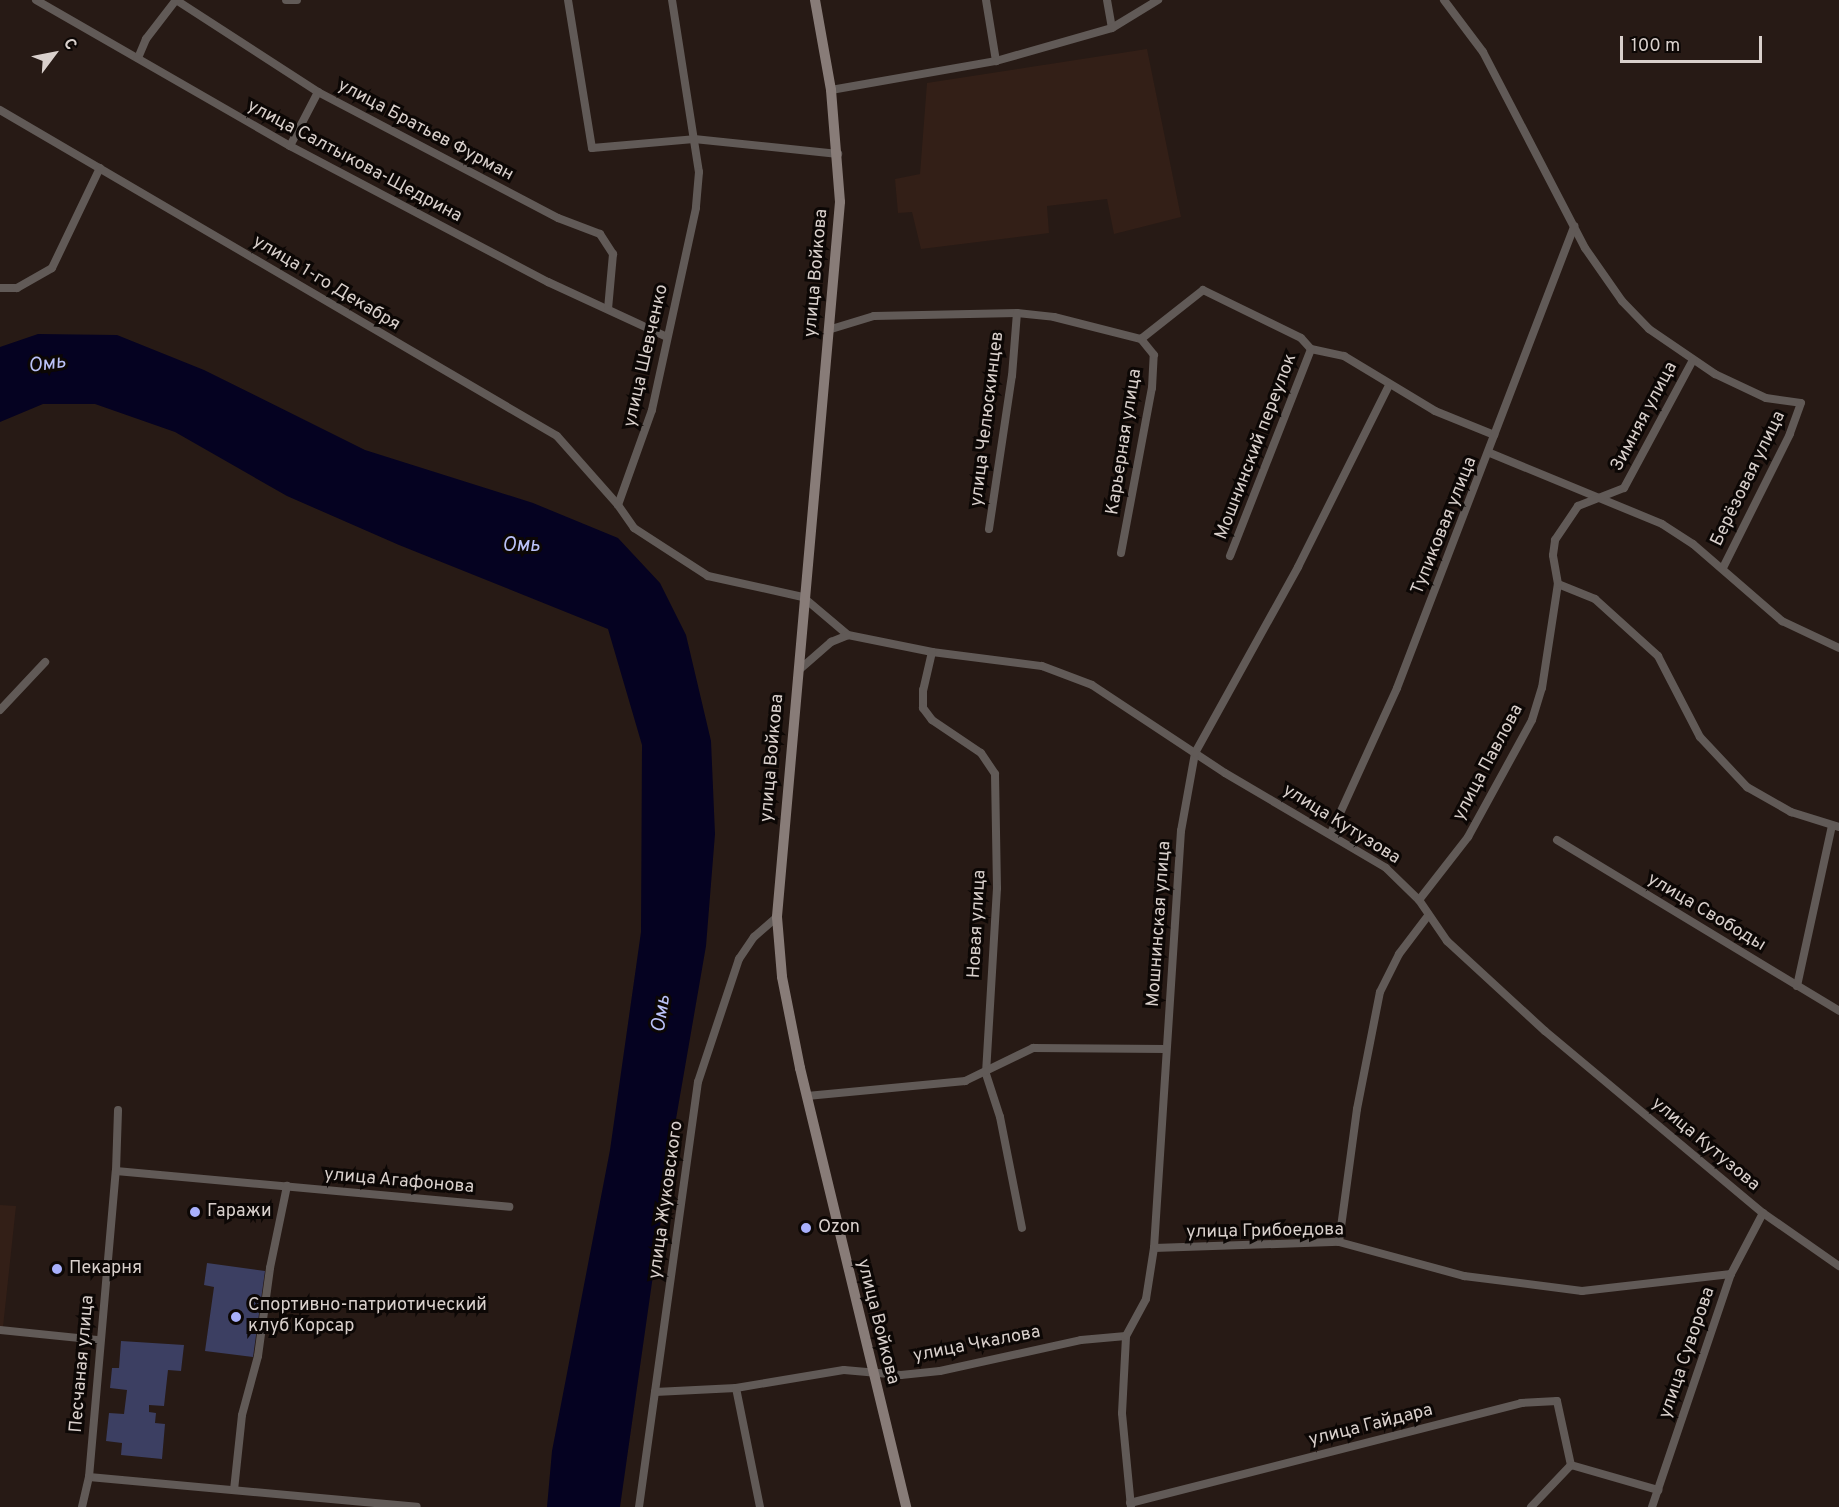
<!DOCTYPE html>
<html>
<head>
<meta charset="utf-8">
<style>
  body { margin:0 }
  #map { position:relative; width:1839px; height:1507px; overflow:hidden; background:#271a15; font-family:Overpass,sans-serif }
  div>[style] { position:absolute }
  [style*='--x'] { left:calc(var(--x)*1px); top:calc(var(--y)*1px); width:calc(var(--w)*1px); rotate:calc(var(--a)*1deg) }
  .built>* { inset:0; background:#331f17 }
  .green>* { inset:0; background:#3c3f62 }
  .water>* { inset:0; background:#050221 }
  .street>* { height:8px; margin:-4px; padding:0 4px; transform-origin:4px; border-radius:4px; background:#615a57 }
  .secondary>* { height:10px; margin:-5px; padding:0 5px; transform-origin:5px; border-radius:5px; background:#887c78 }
  .dots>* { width:16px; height:16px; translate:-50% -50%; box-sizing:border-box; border:3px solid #0c0705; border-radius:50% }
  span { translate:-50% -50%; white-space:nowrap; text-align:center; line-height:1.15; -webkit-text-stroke:6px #0c0705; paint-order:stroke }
  .street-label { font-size:18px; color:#d9d0cc }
  .poi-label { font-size:18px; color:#d9d0cc }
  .left { translate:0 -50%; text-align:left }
  .water-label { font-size:20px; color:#bbc2f8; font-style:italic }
  .north { position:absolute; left:24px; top:24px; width:60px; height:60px; -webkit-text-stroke:4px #0c0705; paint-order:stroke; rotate:58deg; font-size:16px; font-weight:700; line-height:24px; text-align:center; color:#d9d0cc }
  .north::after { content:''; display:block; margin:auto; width:21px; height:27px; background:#d9d0cc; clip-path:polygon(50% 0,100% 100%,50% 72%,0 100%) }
  .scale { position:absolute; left:1620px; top:36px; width:142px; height:27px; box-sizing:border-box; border:3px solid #d9d0cc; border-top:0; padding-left:8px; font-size:18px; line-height:21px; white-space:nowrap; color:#d9d0cc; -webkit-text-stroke:4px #0c0705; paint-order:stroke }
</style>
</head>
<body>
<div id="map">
  <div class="built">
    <div style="clip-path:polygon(1147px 49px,1181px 217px,1114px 234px,1107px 199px,1047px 206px,1049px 233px,921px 249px,912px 212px,898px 213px,895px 179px,920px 174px,927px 83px)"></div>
    <div style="clip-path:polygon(0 1205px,16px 1206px,3px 1327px,0 1327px)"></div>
  </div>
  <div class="green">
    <div style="clip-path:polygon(207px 1263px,265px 1271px,253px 1357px,205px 1351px,214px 1287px,204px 1285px)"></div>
    <div style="clip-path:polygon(121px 1341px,184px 1345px,181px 1371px,168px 1370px,164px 1406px,149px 1405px,149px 1412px,156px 1413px,155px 1423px,165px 1424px,162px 1459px,121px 1455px,122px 1443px,106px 1441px,109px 1413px,124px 1414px,127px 1390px,110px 1388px,112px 1368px,119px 1368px)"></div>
  </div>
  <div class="water">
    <div style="clip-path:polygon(38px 334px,117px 335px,204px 370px,365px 450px,533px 503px,618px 538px,660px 583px,686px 635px,711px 741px,715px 834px,706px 946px,672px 1142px,620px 1507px,547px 1507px,552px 1451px,610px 1150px,641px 932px,642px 745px,608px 629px,399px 545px,287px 496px,175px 432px,95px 404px,43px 404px,0 422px,0 347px)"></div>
  </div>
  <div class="street">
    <div style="--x:36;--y:0;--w:293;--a:29.9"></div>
    <div style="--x:290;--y:146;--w:292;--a:27.8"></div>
    <div style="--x:548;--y:282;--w:129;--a:24.8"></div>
    <div style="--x:176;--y:0;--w:169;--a:32.9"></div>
    <div style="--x:318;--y:92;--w:271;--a:27.7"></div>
    <div style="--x:558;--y:218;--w:45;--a:20.9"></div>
    <div style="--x:600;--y:234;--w:24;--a:57"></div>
    <div style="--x:613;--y:254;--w:55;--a:95.2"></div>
    <div style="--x:286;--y:0;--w:11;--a:0"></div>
    <div style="--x:568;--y:0;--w:150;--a:80.8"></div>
    <div style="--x:592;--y:148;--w:102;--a:-5"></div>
    <div style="--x:694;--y:139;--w:145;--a:5.9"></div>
    <div style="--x:672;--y:0;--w:174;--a:81.1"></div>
    <div style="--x:699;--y:172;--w:36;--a:95"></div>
    <div style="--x:696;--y:208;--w:207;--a:102.3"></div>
    <div style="--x:652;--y:410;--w:101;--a:109.7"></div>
    <div style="--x:618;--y:505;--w:28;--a:55"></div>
    <div style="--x:634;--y:528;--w:88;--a:33"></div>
    <div style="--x:708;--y:576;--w:97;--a:12.5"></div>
    <div style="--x:803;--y:597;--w:59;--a:40.2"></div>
    <div style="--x:848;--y:635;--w:86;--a:11.4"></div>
    <div style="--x:932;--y:652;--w:111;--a:7.3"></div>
    <div style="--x:1042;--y:666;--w:53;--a:20.8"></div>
    <div style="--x:1092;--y:685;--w:159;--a:33.5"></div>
    <div style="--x:1225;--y:773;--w:187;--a:30.5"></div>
    <div style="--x:1386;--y:868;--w:46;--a:44.1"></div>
    <div style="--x:1419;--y:900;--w:50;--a:55.7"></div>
    <div style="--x:1447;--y:941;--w:133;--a:42.6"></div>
    <div style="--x:1545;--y:1031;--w:284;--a:39.9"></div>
    <div style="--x:1763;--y:1213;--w:93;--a:34.9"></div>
    <div style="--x:986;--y:0;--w:62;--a:80.7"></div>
    <div style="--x:1107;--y:0;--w:28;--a:80"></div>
    <div style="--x:1444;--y:0;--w:65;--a:53.1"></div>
    <div style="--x:1483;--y:52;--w:221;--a:62.5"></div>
    <div style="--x:1585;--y:248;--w:65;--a:55.1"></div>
    <div style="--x:1622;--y:301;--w:39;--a:46"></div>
    <div style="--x:1649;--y:329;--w:80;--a:34.3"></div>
    <div style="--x:1715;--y:374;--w:56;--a:25.2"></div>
    <div style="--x:1766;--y:398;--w:35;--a:8"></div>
    <div style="--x:1801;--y:403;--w:33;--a:110"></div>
    <div style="--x:1790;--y:434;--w:150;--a:116.6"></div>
    <div style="--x:138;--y:58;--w:21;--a:-67"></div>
    <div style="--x:146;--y:39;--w:49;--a:-52.4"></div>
    <div style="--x:831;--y:90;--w:168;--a:-10"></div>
    <div style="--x:996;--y:61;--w:121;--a:-15.9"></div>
    <div style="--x:1112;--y:28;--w:54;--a:-31.3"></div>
    <div style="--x:0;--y:110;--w:645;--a:30.34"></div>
    <div style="--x:557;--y:436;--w:92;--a:48.5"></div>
    <div style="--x:290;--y:146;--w:61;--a:-62.6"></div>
    <div style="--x:0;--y:288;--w:17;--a:0"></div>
    <div style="--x:17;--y:288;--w:40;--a:-29.7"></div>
    <div style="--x:52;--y:268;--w:111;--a:-64.4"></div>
    <div style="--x:828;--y:330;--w:48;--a:-16.9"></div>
    <div style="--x:874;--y:316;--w:143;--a:-1.2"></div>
    <div style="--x:1017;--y:313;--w:37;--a:6"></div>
    <div style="--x:1054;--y:317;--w:90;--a:14.2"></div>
    <div style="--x:1141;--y:339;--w:79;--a:-38.3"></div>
    <div style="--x:1203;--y:290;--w:109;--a:26.1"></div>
    <div style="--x:1301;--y:338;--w:15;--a:48"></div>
    <div style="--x:1311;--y:349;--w:34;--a:12"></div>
    <div style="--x:1344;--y:356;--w:106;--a:31.1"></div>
    <div style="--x:1435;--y:411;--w:64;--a:22.1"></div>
    <div style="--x:1490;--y:453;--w:186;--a:22.4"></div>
    <div style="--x:1662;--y:524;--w:37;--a:33"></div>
    <div style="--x:1693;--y:544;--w:118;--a:40.9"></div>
    <div style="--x:1782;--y:621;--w:63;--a:25.3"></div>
    <div style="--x:989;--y:529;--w:155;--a:-81.5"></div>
    <div style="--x:1012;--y:376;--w:63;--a:-85.5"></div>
    <div style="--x:1121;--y:553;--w:168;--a:-79.4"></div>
    <div style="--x:1152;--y:388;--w:33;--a:-87"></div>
    <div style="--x:1154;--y:355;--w:21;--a:-129"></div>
    <div style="--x:1230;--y:556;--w:222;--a:-68.6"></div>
    <div style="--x:1558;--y:584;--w:40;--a:22"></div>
    <div style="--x:1595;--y:599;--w:85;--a:42.1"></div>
    <div style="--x:1658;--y:656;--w:91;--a:62.6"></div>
    <div style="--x:1700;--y:737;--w:69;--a:46.8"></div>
    <div style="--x:1747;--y:787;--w:51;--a:29.6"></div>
    <div style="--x:1791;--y:812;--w:50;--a:17.4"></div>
    <div style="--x:932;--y:652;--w:39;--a:103"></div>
    <div style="--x:923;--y:690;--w:18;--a:90"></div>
    <div style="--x:923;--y:708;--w:15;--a:53"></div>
    <div style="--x:932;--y:720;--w:59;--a:34"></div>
    <div style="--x:981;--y:753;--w:25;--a:56"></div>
    <div style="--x:995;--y:774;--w:114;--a:89"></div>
    <div style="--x:997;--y:888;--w:186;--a:93.4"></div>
    <div style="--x:986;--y:1074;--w:45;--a:72"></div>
    <div style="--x:1000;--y:1117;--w:113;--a:78.8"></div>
    <div style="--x:799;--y:670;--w:43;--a:-41.2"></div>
    <div style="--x:831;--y:642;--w:18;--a:-22"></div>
    <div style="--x:0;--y:710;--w:66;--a:-46.8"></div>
    <div style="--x:1331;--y:833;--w:159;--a:-65.5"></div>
    <div style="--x:1397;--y:688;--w:495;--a:-69"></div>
    <div style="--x:1557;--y:840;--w:330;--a:31.2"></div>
    <div style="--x:1419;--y:900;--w:80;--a:-52.1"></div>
    <div style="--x:1468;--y:837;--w:133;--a:-61.3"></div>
    <div style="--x:1532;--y:720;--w:34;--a:-73"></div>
    <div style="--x:1542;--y:688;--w:105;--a:-81.3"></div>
    <div style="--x:1558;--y:584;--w:29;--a:-100"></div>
    <div style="--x:1553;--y:555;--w:15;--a:-82"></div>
    <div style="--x:1555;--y:540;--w:41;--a:-55.9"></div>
    <div style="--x:1578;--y:506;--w:49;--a:-21.4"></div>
    <div style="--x:1624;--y:488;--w:145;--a:-61.7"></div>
    <div style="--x:1797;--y:986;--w:164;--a:-77.7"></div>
    <div style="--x:807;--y:1096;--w:159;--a:-5.4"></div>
    <div style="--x:965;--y:1081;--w:76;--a:-25.9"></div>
    <div style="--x:1033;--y:1048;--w:133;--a:0.4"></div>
    <div style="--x:116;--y:1171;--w:395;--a:5.2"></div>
    <div style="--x:1339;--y:1242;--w:134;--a:-82.3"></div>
    <div style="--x:1357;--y:1109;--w:119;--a:-78.9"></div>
    <div style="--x:1380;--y:992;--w:42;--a:-63.4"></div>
    <div style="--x:1399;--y:954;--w:46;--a:-52.9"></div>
    <div style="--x:1154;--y:1248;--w:185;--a:-1.9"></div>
    <div style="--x:1339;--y:1242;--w:130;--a:15.2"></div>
    <div style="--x:1464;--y:1276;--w:119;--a:7.2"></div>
    <div style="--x:1582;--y:1291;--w:150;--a:-6.5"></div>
    <div style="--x:0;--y:1330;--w:100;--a:5.8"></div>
    <div style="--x:736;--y:1388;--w:121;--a:78.6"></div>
    <div style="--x:655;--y:1392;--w:81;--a:-2.8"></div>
    <div style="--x:736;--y:1388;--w:109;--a:-9.5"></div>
    <div style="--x:844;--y:1370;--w:57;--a:5"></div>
    <div style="--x:901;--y:1375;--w:39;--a:-6"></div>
    <div style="--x:940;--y:1371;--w:144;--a:-12.4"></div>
    <div style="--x:1081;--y:1340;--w:45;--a:-5.1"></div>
    <div style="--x:89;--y:1477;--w:329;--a:5.2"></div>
    <div style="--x:234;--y:1490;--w:75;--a:-83.9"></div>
    <div style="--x:242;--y:1415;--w:61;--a:-74.8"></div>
    <div style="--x:258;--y:1356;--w:89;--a:-82.2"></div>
    <div style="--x:270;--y:1268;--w:84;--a:-78.3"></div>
    <div style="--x:1130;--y:1503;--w:404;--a:-14.3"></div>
    <div style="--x:1521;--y:1403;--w:36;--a:-3"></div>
    <div style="--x:1557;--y:1401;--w:66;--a:77.7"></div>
    <div style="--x:82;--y:1507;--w:31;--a:-77"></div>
    <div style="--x:89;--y:1477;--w:307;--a:-85"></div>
    <div style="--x:116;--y:1171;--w:61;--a:-88.1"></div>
    <div style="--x:639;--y:1507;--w:429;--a:-82.1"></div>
    <div style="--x:698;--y:1082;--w:130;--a:-71.6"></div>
    <div style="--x:739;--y:959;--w:27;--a:-56"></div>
    <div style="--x:754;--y:937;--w:30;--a:-41"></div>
    <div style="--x:1131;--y:1507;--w:94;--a:-95.5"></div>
    <div style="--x:1122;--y:1413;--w:77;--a:-87"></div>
    <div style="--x:1126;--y:1336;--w:42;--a:-61.6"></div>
    <div style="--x:1146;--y:1299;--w:52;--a:-81.1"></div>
    <div style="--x:1154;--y:1248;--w:418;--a:-86.3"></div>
    <div style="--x:1181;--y:831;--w:79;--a:-79.8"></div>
    <div style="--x:1195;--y:753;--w:213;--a:-61"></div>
    <div style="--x:1298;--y:567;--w:203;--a:-63.4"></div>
    <div style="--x:1531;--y:1507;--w:58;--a:-46.4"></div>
    <div style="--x:1571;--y:1465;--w:91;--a:16"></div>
    <div style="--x:1652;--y:1507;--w:246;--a:-71.3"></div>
    <div style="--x:1731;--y:1274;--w:69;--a:-62.3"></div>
  </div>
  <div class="secondary">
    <div style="--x:815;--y:0;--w:91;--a:79.9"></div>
    <div style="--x:831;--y:90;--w:112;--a:85.4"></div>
    <div style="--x:840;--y:202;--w:718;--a:95.04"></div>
    <div style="--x:777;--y:917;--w:60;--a:85.2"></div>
    <div style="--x:782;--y:977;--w:93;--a:78.8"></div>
    <div style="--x:800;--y:1068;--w:452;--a:76.4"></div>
  </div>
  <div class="dots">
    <div style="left:195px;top:1212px;background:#a8b0fc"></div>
    <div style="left:806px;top:1228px;background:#a8b0fc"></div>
    <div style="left:57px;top:1269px;background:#a8b0fc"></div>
    <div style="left:236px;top:1317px;background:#a8b0fc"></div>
  </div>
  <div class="street-label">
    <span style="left:425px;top:131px;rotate:28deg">улица Братьев Фурман</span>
    <span style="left:354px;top:162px;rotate:28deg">улица Салтыкова-Щедрина</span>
    <span style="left:817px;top:273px;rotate:-85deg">улица Войкова</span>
    <span style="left:326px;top:284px;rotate:31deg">улица 1-го Декабря</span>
    <span style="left:647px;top:356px;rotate:-77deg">улица Шевченко</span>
    <span style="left:1645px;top:417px;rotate:-62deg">Зимняя улица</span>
    <span style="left:988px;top:419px;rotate:-83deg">улица Челюскинцев</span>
    <span style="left:1125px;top:442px;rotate:-81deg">Карьерная улица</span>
    <span style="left:1257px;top:447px;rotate:-69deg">Мошнинский переулок</span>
    <span style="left:1749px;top:479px;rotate:-64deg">Берёзовая улица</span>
    <span style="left:1445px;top:526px;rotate:-68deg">Тупиковая улица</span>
    <span style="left:773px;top:758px;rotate:-85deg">улица Войкова</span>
    <span style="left:1489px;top:763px;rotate:-62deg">улица Павлова</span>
    <span style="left:1341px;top:825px;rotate:32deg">улица Кутузова</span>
    <span style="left:1706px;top:913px;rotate:31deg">улица Свободы</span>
    <span style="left:978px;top:924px;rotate:-87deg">Новая улица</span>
    <span style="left:1160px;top:924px;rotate:-86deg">Мошнинская улица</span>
    <span style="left:1705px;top:1145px;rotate:40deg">улица Кутузова</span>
    <span style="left:399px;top:1182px;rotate:5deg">улица Агафонова</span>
    <span style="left:667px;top:1200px;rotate:-82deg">улица Жуковского</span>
    <span style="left:1265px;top:1232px;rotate:-1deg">улица Грибоедова</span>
    <span style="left:877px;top:1322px;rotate:76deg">улица Войкова</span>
    <span style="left:977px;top:1345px;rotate:-11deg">улица Чкалова</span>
    <span style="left:1688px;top:1353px;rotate:-71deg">улица Суворова</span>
    <span style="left:83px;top:1364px;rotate:-85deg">Песчаная улица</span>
    <span style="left:1371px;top:1426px;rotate:-14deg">улица Гайдара</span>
  </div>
  <div class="poi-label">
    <span class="left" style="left:207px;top:1212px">Гаражи</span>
    <span class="left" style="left:818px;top:1228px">Ozon</span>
    <span class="left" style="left:69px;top:1269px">Пекарня</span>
    <span class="left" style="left:248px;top:1317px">Спортивно-патриотический<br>клуб Корсар</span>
  </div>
  <div class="water-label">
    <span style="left:47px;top:365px;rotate:-8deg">Омь</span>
    <span style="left:521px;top:546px">Омь</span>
    <span style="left:662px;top:1014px;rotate:-81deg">Омь</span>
  </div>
  <div class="north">С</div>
  <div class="scale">100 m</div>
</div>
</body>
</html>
